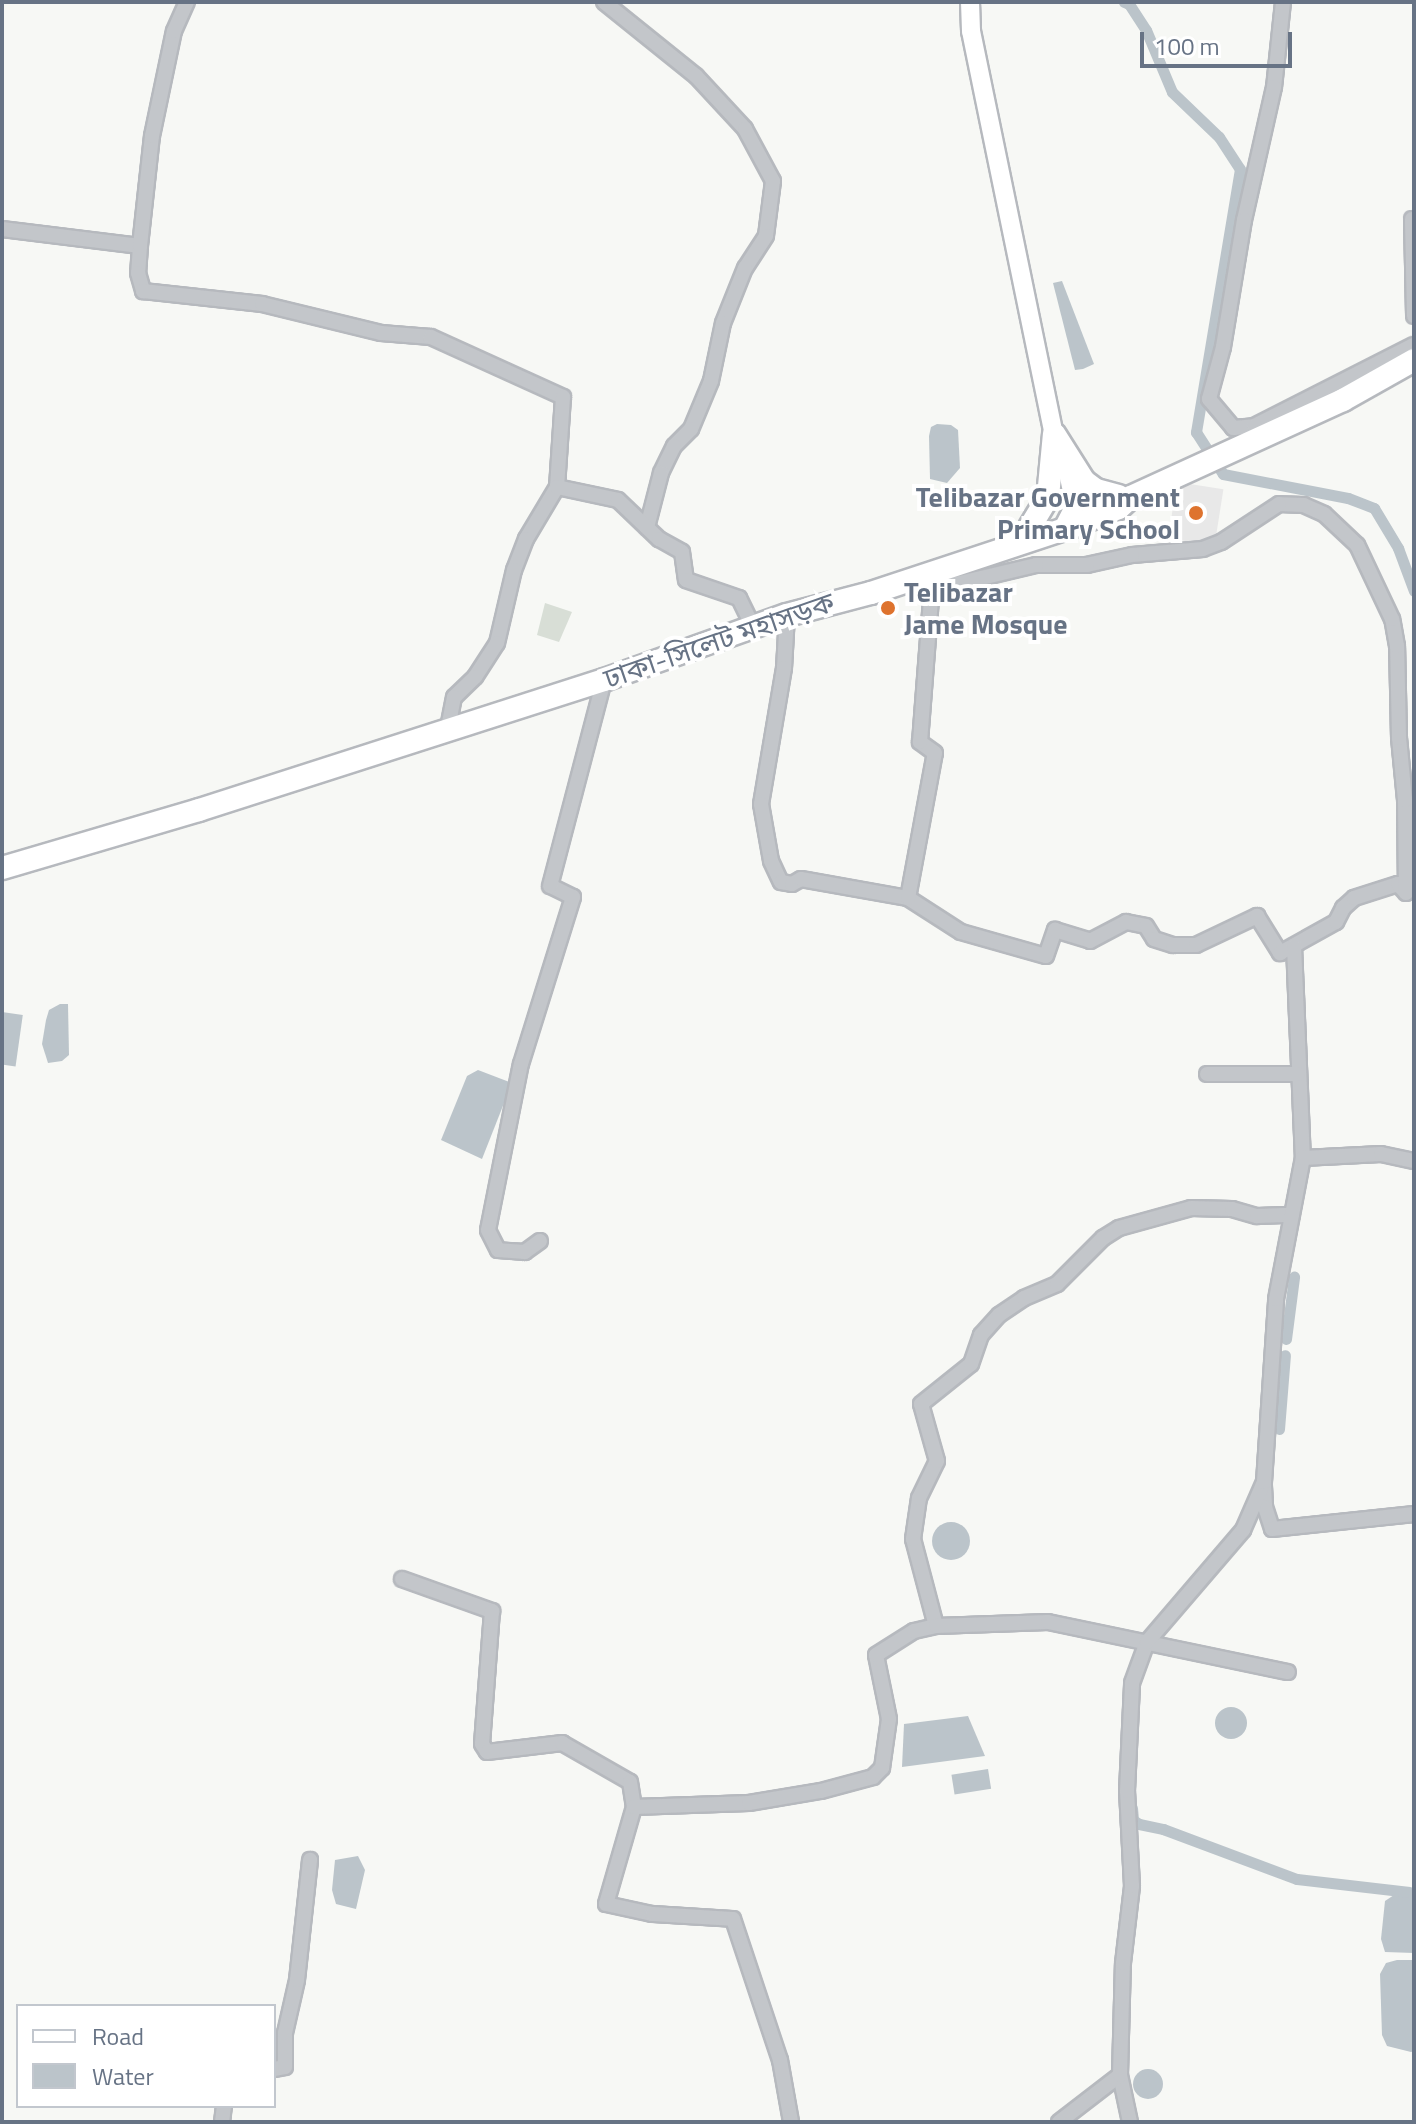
<!DOCTYPE html>
<html>
<head>
<meta charset="utf-8">
<style>
  body { margin:0 }
  #map { position:relative; width:1416px; height:2124px; overflow:hidden; background:#f7f8f5; font-family:"Titillium Web","Noto Sans Bengali",sans-serif }
  div>[style] { position:absolute }
  [style*='--x'] { left:calc(var(--x)*1px); top:calc(var(--y)*1px); width:calc(var(--w)*1px); rotate:calc(var(--a)*1deg) }
  .built>* { inset:0; background:#e8e8e8; transform-origin:0 0 }
  .green>* { inset:0; background:#d8ded6 }
  .water>* { inset:0; background:#bbc4ca; transform-origin:0 0 }
  .round { border-radius:50% }
  .canal>* { height:11px; margin:-5.5px; padding:0 5.5px; transform-origin:5.5px; border-radius:5.5px; background:#bbc4ca }
  .roads { filter:drop-shadow(2px 0 #b6b9be) drop-shadow(-2px 0 #b6b9be) drop-shadow(0 2px #b6b9be) drop-shadow(0 -2px #b6b9be) }
  .minor>* { height:14px; margin:-7px; padding:0 7px; transform-origin:7px; border-radius:7px; background:#c3c6ca }
  .major>* { height:18px; margin:-9px; padding:0 9px; transform-origin:9px; border-radius:9px; background:#fff }
  .highway>* { height:22px; margin:-11px; padding:0 11px; transform-origin:11px; border-radius:11px; background:#fff }
  .dots>* { width:22px; height:22px; translate:-50% -50%; box-sizing:border-box; border:4px solid #fff; border-radius:50% }
  span { translate:-50% -50%; white-space:nowrap; text-align:center; line-height:1.15; -webkit-text-stroke:8px #fff; paint-order:stroke }
  .poi-label { font-size:28px; color:#677385; font-weight:700 }
  .right { translate:-100% -50%; text-align:right }
  .left { translate:0 -50%; text-align:left }
  .street-label { font-size:28px; color:#677385 }
  .frame { position:absolute; inset:0; border:4px solid #677385; pointer-events:none }
  .legend { position:absolute; left:16px; top:2004px; width:260px; height:104px; box-sizing:border-box; background:#fff; border:2px solid #c2c7ce; margin:0; padding:10px 14px; list-style:none; font-size:24px; color:#677385 }
  .legend li { display:flex; align-items:center; gap:16px; height:40px }
  .legend b { width:40px; border:2px solid #c2c7ce }
  .scale { position:absolute; left:1140px; top:32px; width:152px; height:36px; box-sizing:border-box; border:4px solid #677385; border-top:0; padding-left:10px; font-size:24px; line-height:28px; white-space:nowrap; color:#677385; -webkit-text-stroke:6px #fff; paint-order:stroke }
</style>
</head>
<body>
<div id="map">
  <div class="built">
    <div style="left:1177px;top:482px;width:47px;height:57px;rotate:9deg"></div>
  </div>
  <div class="green">
    <div style="clip-path:polygon(545px 603px,572px 612px,559px 642px,537px 635px)"></div>
  </div>
  <div class="water">
    <div style="clip-path:polygon(1062px 281px,1094px 364px,1083px 369px,1075px 370px,1053px 283px)"></div>
    <div style="clip-path:polygon(937px 424px,951px 425px,958px 430px,960px 468px,947px 483px,930px 479px,929px 436px,931px 427px)"></div>
    <div style="clip-path:polygon(60px 1004px,68px 1004px,69px 1055px,62px 1061px,48px 1063px,42px 1044px,46px 1020px,49px 1010px)"></div>
    <div style="left:2px;top:1012px;width:21px;height:52px;rotate:8deg"></div>
    <div style="clip-path:polygon(478px 1070px,512px 1083px,482px 1159px,441px 1140px,467px 1076px)"></div>
    <div class="round" style="left:932px;top:1522px;width:38px;height:38px"></div>
    <div class="round" style="left:1215px;top:1707px;width:32px;height:32px"></div>
    <div style="clip-path:polygon(968px 1716px,985px 1756px,902px 1767px,904px 1724px)"></div>
    <div style="left:988px;top:1769px;width:20px;height:37px;rotate:81deg"></div>
    <div style="clip-path:polygon(358px 1856px,365px 1870px,356px 1909px,336px 1904px,332px 1890px,335px 1860px)"></div>
    <div style="clip-path:polygon(1414px 1892px,1414px 1953px,1385px 1952px,1381px 1939px,1385px 1901px,1394px 1895px)"></div>
    <div style="clip-path:polygon(1397px 1960px,1414px 1960px,1414px 2051px,1411px 2052px,1387px 2046px,1382px 2035px,1380px 1974px,1386px 1963px)"></div>
    <div class="round" style="left:1133px;top:2069px;width:30px;height:30px"></div>
  </div>
  <div class="canal">
    <div style="--x:1124;--y:2;--w:5;--a:22"></div>
    <div style="--x:1129;--y:4;--w:31;--a:57"></div>
    <div style="--x:1146;--y:30;--w:67;--a:67.2"></div>
    <div style="--x:1172;--y:92;--w:65;--a:43.8"></div>
    <div style="--x:1219;--y:137;--w:38;--a:57"></div>
    <div style="--x:1240;--y:169;--w:267;--a:99.5"></div>
    <div style="--x:1196;--y:432;--w:50;--a:57.3"></div>
    <div style="--x:1223;--y:474;--w:127;--a:10.9"></div>
    <div style="--x:1348;--y:498;--w:28;--a:21"></div>
    <div style="--x:1374;--y:508;--w:47;--a:59"></div>
    <div style="--x:1398;--y:548;--w:46;--a:69.6"></div>
    <div style="--x:1286;--y:1339;--w:63;--a:-82.6"></div>
    <div style="--x:1279;--y:1429;--w:74;--a:-85.4"></div>
    <div style="--x:1132;--y:1808;--w:12;--a:85"></div>
    <div style="--x:1133;--y:1820;--w:7;--a:34"></div>
    <div style="--x:1139;--y:1824;--w:25;--a:12"></div>
    <div style="--x:1163;--y:1829;--w:143;--a:20.5"></div>
    <div style="--x:1297;--y:1879;--w:113;--a:6.6"></div>
  </div>
  <div class="roads">
    <div class="minor">
      <div style="--x:604;--y:2;--w:118;--a:38.8"></div>
      <div style="--x:696;--y:76;--w:72;--a:47.2"></div>
      <div style="--x:745;--y:129;--w:59;--a:61.7"></div>
      <div style="--x:773;--y:181;--w:55;--a:97.3"></div>
      <div style="--x:766;--y:236;--w:38;--a:123"></div>
      <div style="--x:745;--y:268;--w:59;--a:111.8"></div>
      <div style="--x:723;--y:323;--w:59;--a:101.7"></div>
      <div style="--x:711;--y:381;--w:52;--a:112.6"></div>
      <div style="--x:691;--y:429;--w:24;--a:135"></div>
      <div style="--x:674;--y:446;--w:30;--a:116"></div>
      <div style="--x:661;--y:473;--w:56;--a:104.5"></div>
      <div style="--x:1283;--y:2;--w:85;--a:96"></div>
      <div style="--x:1274;--y:87;--w:136;--a:102.7"></div>
      <div style="--x:1244;--y:220;--w:129;--a:99.4"></div>
      <div style="--x:1223;--y:347;--w:54;--a:105.1"></div>
      <div style="--x:1209;--y:399;--w:38;--a:50"></div>
      <div style="--x:1233;--y:428;--w:21;--a:-5"></div>
      <div style="--x:1254;--y:426;--w:179;--a:-26.9"></div>
      <div style="--x:1412;--y:219;--w:97;--a:88.8"></div>
      <div style="--x:2;--y:229;--w:139;--a:7"></div>
      <div style="--x:140;--y:246;--w:27;--a:94"></div>
      <div style="--x:138;--y:273;--w:19;--a:74"></div>
      <div style="--x:143;--y:291;--w:120;--a:6.2"></div>
      <div style="--x:262;--y:304;--w:122;--a:13.7"></div>
      <div style="--x:381;--y:333;--w:50;--a:4.6"></div>
      <div style="--x:431;--y:337;--w:145;--a:24.4"></div>
      <div style="--x:563;--y:397;--w:90;--a:93.8"></div>
      <div style="--x:557;--y:487;--w:61;--a:120.8"></div>
      <div style="--x:526;--y:539;--w:33;--a:111"></div>
      <div style="--x:514;--y:570;--w:75;--a:103.1"></div>
      <div style="--x:497;--y:643;--w:40;--a:122.9"></div>
      <div style="--x:475;--y:677;--w:29;--a:136"></div>
      <div style="--x:454;--y:697;--w:31;--a:101"></div>
      <div style="--x:140;--y:246;--w:111;--a:-83.8"></div>
      <div style="--x:152;--y:136;--w:107;--a:-78.2"></div>
      <div style="--x:174;--y:31;--w:32;--a:-66"></div>
      <div style="--x:557;--y:487;--w:62;--a:12"></div>
      <div style="--x:618;--y:500;--w:57;--a:43.6"></div>
      <div style="--x:659;--y:539;--w:26;--a:29"></div>
      <div style="--x:682;--y:552;--w:28;--a:82"></div>
      <div style="--x:686;--y:580;--w:56;--a:18.8"></div>
      <div style="--x:739;--y:598;--w:32;--a:64"></div>
      <div style="--x:787;--y:615;--w:53;--a:93.2"></div>
      <div style="--x:784;--y:668;--w:138;--a:99.6"></div>
      <div style="--x:761;--y:804;--w:58;--a:80"></div>
      <div style="--x:771;--y:861;--w:23;--a:65"></div>
      <div style="--x:781;--y:882;--w:11;--a:10"></div>
      <div style="--x:792;--y:884;--w:10;--a:-29"></div>
      <div style="--x:801;--y:879;--w:109;--a:10.1"></div>
      <div style="--x:908;--y:898;--w:63;--a:32.7"></div>
      <div style="--x:961;--y:932;--w:88;--a:15.8"></div>
      <div style="--x:1046;--y:956;--w:28;--a:-71"></div>
      <div style="--x:1055;--y:930;--w:37;--a:17"></div>
      <div style="--x:1090;--y:941;--w:41;--a:-27.8"></div>
      <div style="--x:1126;--y:922;--w:20;--a:11"></div>
      <div style="--x:1146;--y:926;--w:15;--a:58"></div>
      <div style="--x:1154;--y:939;--w:20;--a:18"></div>
      <div style="--x:1173;--y:945;--w:23;--a:0"></div>
      <div style="--x:1196;--y:945;--w:68;--a:-25.4"></div>
      <div style="--x:1257;--y:916;--w:44;--a:58.1"></div>
      <div style="--x:1280;--y:953;--w:64;--a:-29"></div>
      <div style="--x:1336;--y:922;--w:16;--a:-63"></div>
      <div style="--x:1343;--y:908;--w:15;--a:-42"></div>
      <div style="--x:1354;--y:898;--w:46;--a:-17.7"></div>
      <div style="--x:1398;--y:884;--w:12;--a:48"></div>
      <div style="--x:1406;--y:893;--w:93;--a:-90.6"></div>
      <div style="--x:1405;--y:800;--w:62;--a:-95.5"></div>
      <div style="--x:1399;--y:738;--w:92;--a:-91.2"></div>
      <div style="--x:1397;--y:646;--w:27;--a:-100"></div>
      <div style="--x:1392;--y:619;--w:82;--a:-115.3"></div>
      <div style="--x:1357;--y:545;--w:45;--a:-136.8"></div>
      <div style="--x:1324;--y:514;--w:22;--a:-156"></div>
      <div style="--x:1304;--y:505;--w:25;--a:-178"></div>
      <div style="--x:1279;--y:504;--w:69;--a:146.8"></div>
      <div style="--x:1221;--y:542;--w:19;--a:159"></div>
      <div style="--x:1203;--y:549;--w:71;--a:175.2"></div>
      <div style="--x:1132;--y:555;--w:46;--a:167.5"></div>
      <div style="--x:1087;--y:565;--w:51;--a:180"></div>
      <div style="--x:1036;--y:565;--w:96;--a:166.7"></div>
      <div style="--x:943;--y:587;--w:17;--a:-126"></div>
      <div style="--x:908;--y:898;--w:147;--a:-79.5"></div>
      <div style="--x:935;--y:753;--w:19;--a:-144"></div>
      <div style="--x:920;--y:742;--w:169;--a:-85.6"></div>
      <div style="--x:1294;--y:946;--w:212;--a:87.6"></div>
      <div style="--x:1207;--y:1074;--w:91;--a:0"></div>
      <div style="--x:540;--y:1241;--w:19;--a:144"></div>
      <div style="--x:525;--y:1252;--w:27;--a:-176"></div>
      <div style="--x:498;--y:1250;--w:22;--a:-117"></div>
      <div style="--x:488;--y:1230;--w:169;--a:-78.8"></div>
      <div style="--x:521;--y:1064;--w:175;--a:-72.7"></div>
      <div style="--x:573;--y:897;--w:25;--a:-154"></div>
      <div style="--x:550;--y:886;--w:213;--a:-75.3"></div>
      <div style="--x:1264;--y:1486;--w:21;--a:87"></div>
      <div style="--x:1265;--y:1507;--w:23;--a:72"></div>
      <div style="--x:1272;--y:1529;--w:143;--a:-6"></div>
      <div style="--x:402;--y:1579;--w:96;--a:19.6"></div>
      <div style="--x:492;--y:1611;--w:133;--a:94.3"></div>
      <div style="--x:482;--y:1744;--w:9;--a:58"></div>
      <div style="--x:487;--y:1752;--w:76;--a:-6.8"></div>
      <div style="--x:562;--y:1743;--w:78;--a:29.8"></div>
      <div style="--x:630;--y:1782;--w:25;--a:81"></div>
      <div style="--x:634;--y:1807;--w:101;--a:106.1"></div>
      <div style="--x:606;--y:1904;--w:47;--a:12.3"></div>
      <div style="--x:652;--y:1914;--w:81;--a:3.5"></div>
      <div style="--x:733;--y:1919;--w:149;--a:71.6"></div>
      <div style="--x:780;--y:2060;--w:63;--a:79.9"></div>
      <div style="--x:936;--y:1626;--w:90;--a:-104.8"></div>
      <div style="--x:913;--y:1539;--w:41;--a:-81.7"></div>
      <div style="--x:919;--y:1498;--w:41;--a:-64.1"></div>
      <div style="--x:937;--y:1461;--w:59;--a:-105.7"></div>
      <div style="--x:921;--y:1404;--w:64;--a:-38.7"></div>
      <div style="--x:971;--y:1364;--w:31;--a:-71"></div>
      <div style="--x:981;--y:1335;--w:27;--a:-48"></div>
      <div style="--x:999;--y:1315;--w:30;--a:-34"></div>
      <div style="--x:1024;--y:1298;--w:36;--a:-23"></div>
      <div style="--x:1057;--y:1284;--w:65;--a:-45"></div>
      <div style="--x:1103;--y:1238;--w:19;--a:-32"></div>
      <div style="--x:1119;--y:1228;--w:75;--a:-15.5"></div>
      <div style="--x:1191;--y:1208;--w:41;--a:1.4"></div>
      <div style="--x:1232;--y:1209;--w:26;--a:16"></div>
      <div style="--x:1257;--y:1216;--w:35;--a:-2"></div>
      <div style="--x:634;--y:1807;--w:115;--a:-2"></div>
      <div style="--x:749;--y:1803;--w:73;--a:-9.5"></div>
      <div style="--x:821;--y:1791;--w:54;--a:-15.1"></div>
      <div style="--x:873;--y:1777;--w:13;--a:-45"></div>
      <div style="--x:882;--y:1768;--w:49;--a:-81.9"></div>
      <div style="--x:889;--y:1719;--w:65;--a:-101.5"></div>
      <div style="--x:876;--y:1655;--w:45;--a:-32.3"></div>
      <div style="--x:914;--y:1631;--w:23;--a:-13"></div>
      <div style="--x:936;--y:1626;--w:112;--a:-2"></div>
      <div style="--x:1048;--y:1622;--w:245;--a:11.8"></div>
      <div style="--x:274;--y:2069;--w:11;--a:-10"></div>
      <div style="--x:285;--y:2067;--w:34;--a:-90"></div>
      <div style="--x:285;--y:2033;--w:54;--a:-77.2"></div>
      <div style="--x:297;--y:1980;--w:121;--a:-83.8"></div>
      <div style="--x:1120;--y:2075;--w:48;--a:78"></div>
      <div style="--x:222;--y:2122;--w:16;--a:-83"></div>
      <div style="--x:1059;--y:2122;--w:77;--a:-37.6"></div>
      <div style="--x:1120;--y:2075;--w:112;--a:-88.5"></div>
      <div style="--x:1123;--y:1963;--w:78;--a:-83.3"></div>
      <div style="--x:1132;--y:1886;--w:95;--a:-93"></div>
      <div style="--x:1127;--y:1791;--w:108;--a:-87.3"></div>
      <div style="--x:1132;--y:1683;--w:44;--a:-69.9"></div>
      <div style="--x:1147;--y:1642;--w:148;--a:-49.4"></div>
      <div style="--x:1243;--y:1530;--w:52;--a:-66.4"></div>
      <div style="--x:1264;--y:1482;--w:183;--a:-86.2"></div>
      <div style="--x:1276;--y:1299;--w:144;--a:-79.2"></div>
      <div style="--x:1303;--y:1158;--w:78;--a:-2.9"></div>
      <div style="--x:1381;--y:1154;--w:34;--a:12"></div>
    </div>
    <div class="major">
      <div style="--x:970;--y:2;--w:29;--a:88"></div>
      <div style="--x:971;--y:31;--w:411;--a:78.4"></div>
      <div style="--x:1054;--y:434;--w:31;--a:68"></div>
      <div style="--x:1066;--y:463;--w:43;--a:77.9"></div>
      <div style="--x:1075;--y:505;--w:28;--a:117"></div>
    </div>
    <div class="highway">
      <div style="--x:1055;--y:435;--w:54;--a:57.8"></div>
      <div style="--x:1084;--y:481;--w:15;--a:37"></div>
      <div style="--x:1096;--y:490;--w:23;--a:15"></div>
      <div style="--x:1030;--y:527;--w:35;--a:-59"></div>
      <div style="--x:1048;--y:497;--w:63;--a:-84.6"></div>
      <div style="--x:2;--y:868;--w:205;--a:-16.4"></div>
      <div style="--x:199;--y:810;--w:425;--a:-17.8"></div>
      <div style="--x:604;--y:680;--w:194;--a:-19.6"></div>
      <div style="--x:787;--y:615;--w:87;--a:-14.7"></div>
      <div style="--x:871;--y:593;--w:213;--a:-18.3"></div>
      <div style="--x:1073;--y:526;--w:49;--a:-21.4"></div>
      <div style="--x:1119;--y:508;--w:16;--a:-43"></div>
      <div style="--x:1131;--y:497;--w:233;--a:-24.6"></div>
      <div style="--x:1343;--y:400;--w:81;--a:-29.4"></div>
    </div>
  </div>
  <div class="dots">
    <div style="left:1196px;top:513px;background:#de732e"></div>
    <div style="left:888px;top:608px;background:#de732e"></div>
  </div>
  <div class="poi-label">
    <span class="right" style="left:1180px;top:513px">Telibazar Government<br>Primary School</span>
    <span class="left" style="left:904px;top:608px">Telibazar<br>Jame Mosque</span>
  </div>
  <div class="street-label">
    <span style="left:719px;top:640px;rotate:-19deg">ঢাকা-সিলেট মহাসড়ক</span>
  </div>
  <div class="frame"></div>
  <ul class="legend">
  <li><b style="height:10px;background:#fff"></b>Road</li>
  <li><b style="height:22px;background:#bbc4ca"></b>Water</li>
  </ul>
  <div class="scale">100 m</div>
</div>
</body>
</html>
